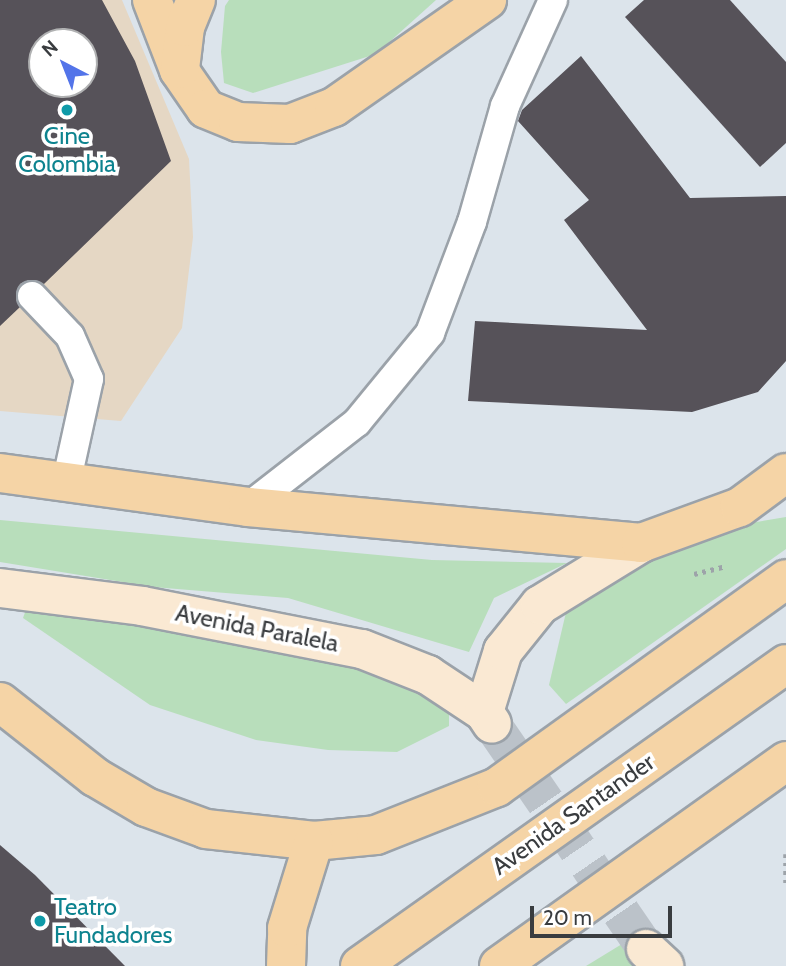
<!DOCTYPE html>
<html>
<head>
<meta charset="utf-8">
<style>
  body { margin:0 }
  #map { position:relative; width:786px; height:966px; overflow:hidden; background:#dce4eb; font-family:Cabin,sans-serif }
  div>[style] { position:absolute }
  [style*='--x'] { left:calc(var(--x)*1px); top:calc(var(--y)*1px); width:calc(var(--w)*1px); rotate:calc(var(--a)*1deg) }
  .commercial>* { inset:0; background:#e5d7c4 }
  .green>* { inset:0; background:#b8debb }
  .building>* { inset:0; background:#565259 }
  .secondary-tunnel>* { height:38px; margin-top:-19px; transform-origin:0; background:repeating-linear-gradient(90deg,#bbc2c9 0 38px,transparent 0 57px) }
  .path>* { height:4.5px; margin-top:-2.25px; transform-origin:0; background:repeating-linear-gradient(90deg,#9da3a9 0 3.5px,transparent 0 8.5px) }
  .roads { filter:drop-shadow(2px 0 #9ba2a9) drop-shadow(-2px 0 #9ba2a9) drop-shadow(0 2px #9ba2a9) drop-shadow(0 -2px #9ba2a9) }
  .service>* { height:28px; margin:-14px; padding:0 14px; transform-origin:14px; border-radius:14px; background:#fff }
  .secondary>* { height:38px; margin:-19px; padding:0 19px; transform-origin:19px; border-radius:19px; background:#fae9d3 }
  .primary>* { height:38px; margin:-19px; padding:0 19px; transform-origin:19px; border-radius:19px; background:#f5d4a6 }
  .dots>* { width:19px; height:19px; translate:-50% -50%; box-sizing:border-box; border:4px solid #fff; border-radius:50% }
  span { translate:-50% -50%; white-space:nowrap; text-align:center; line-height:1.15; -webkit-text-stroke:7px #fff; paint-order:stroke }
  .culture-label { font-size:24px; color:#0d838f }
  .left { translate:0 -50%; text-align:left }
  .street-label { font-size:24px; color:#393c3f }
  .north { position:absolute; left:28px; top:28px; width:70px; height:70px; box-sizing:border-box; background:#fff; border:2px solid #b0b1b2; border-radius:50%; rotate:318deg; font-size:19px; font-weight:700; line-height:28px; text-align:center; color:#393c3f }
  .north::after { content:''; display:block; margin:auto; width:24px; height:32px; background:#5374e9; clip-path:polygon(50% 0,100% 100%,50% 72%,0 100%) }
  .scale { position:absolute; left:530px; top:906px; width:142px; height:32px; box-sizing:border-box; border:4px solid #393c3f; border-top:0; padding-left:9px; font-size:21px; line-height:24px; white-space:nowrap; color:#393c3f; -webkit-text-stroke:5px #fff; paint-order:stroke }
</style>
</head>
<body>
<div id="map">
  <div class="commercial">
    <div style="clip-path:polygon(evenodd,0 0,122px 0,189px 159px,193px 237px,182px 328px,121px 421px,0 411px,0 0,42px 42px,84px 42px,84px 84px,42px 84px,42px 42px)"></div>
  </div>
  <div class="green">
    <div style="clip-path:polygon(229px 0,436px 0,376px 54px,253px 93px,224px 83px,221px 52px,225px 6px)"></div>
    <div style="clip-path:polygon(786px 517px,786px 549px,566px 704px,549px 685px,567px 608px,698px 532px)"></div>
    <div style="clip-path:polygon(0 520px,432px 560px,567px 563px,494px 598px,469px 652px,288px 598px,153px 587px,0 562px)"></div>
    <div style="clip-path:polygon(28px 604px,388px 673px,404px 679px,449px 713px,449px 726px,397px 752px,328px 750px,256px 740px,150px 705px,23px 618px)"></div>
    <div style="clip-path:polygon(622px 944px,638px 966px,586px 966px)"></div>
  </div>
  <div class="building">
    <div style="clip-path:polygon(evenodd,0 0,102px 0,135px 61px,171px 161px,44px 284px,29px 280px,20px 284px,16px 299px,20px 307px,0 326px,0 0,42px 42px,84px 42px,84px 84px,42px 84px,42px 42px)"></div>
    <div style="clip-path:polygon(644px 0,730px 0,786px 62px,786px 143px,760px 167px,625px 17px)"></div>
    <div style="clip-path:polygon(581px 56px,690px 198px,786px 196px,786px 361px,758px 392px,692px 412px,468px 401px,475px 321px,647px 330px,564px 220px,589px 200px,518px 121px,522px 110px)"></div>
    <div style="clip-path:polygon(0 845px,35px 875px,125px 966px,0 966px)"></div>
  </div>
  <div class="secondary-tunnel">
    <div style="--x:492;--y:724;--w:273;--a:55.6"></div>
  </div>
  <div class="path">
    <div style="--x:694;--y:574;--w:30;--a:-14"></div>
    <div style="--x:786;--y:854;--w:29;--a:90"></div>
  </div>
  <div class="roads">
    <div class="service">
      <div style="--x:32;--y:296;--w:55;--a:46.5"></div>
      <div style="--x:70;--y:336;--w:47;--a:66.2"></div>
      <div style="--x:89;--y:379;--w:107;--a:102.4"></div>
      <div style="--x:248;--y:507;--w:138;--a:-37.9"></div>
      <div style="--x:357;--y:422;--w:115;--a:-50.6"></div>
      <div style="--x:430;--y:333;--w:119;--a:-69.3"></div>
      <div style="--x:472;--y:222;--w:121;--a:-74.1"></div>
      <div style="--x:505;--y:106;--w:116;--a:-65.6"></div>
    </div>
    <div class="secondary">
      <div style="--x:0;--y:588;--w:143;--a:7.2"></div>
      <div style="--x:142;--y:606;--w:224;--a:11.1"></div>
      <div style="--x:362;--y:649;--w:71;--a:21.5"></div>
      <div style="--x:428;--y:675;--w:67;--a:33.5"></div>
      <div style="--x:484;--y:712;--w:14;--a:56"></div>
      <div style="--x:484;--y:712;--w:64;--a:-72.7"></div>
      <div style="--x:503;--y:651;--w:59;--a:-51.2"></div>
      <div style="--x:540;--y:605;--w:119;--a:-31.5"></div>
      <div style="--x:646;--y:949;--w:25;--a:43"></div>
    </div>
    <div class="primary">
      <div style="--x:152;--y:0;--w:75;--a:68.9"></div>
      <div style="--x:179;--y:70;--w:47;--a:55.3"></div>
      <div style="--x:206;--y:109;--w:35;--a:22"></div>
      <div style="--x:238;--y:122;--w:52;--a:2.2"></div>
      <div style="--x:290;--y:124;--w:47;--a:-21.1"></div>
      <div style="--x:334;--y:107;--w:187;--a:-35"></div>
      <div style="--x:180;--y:69;--w:42;--a:-83.2"></div>
      <div style="--x:185;--y:27;--w:29;--a:-68"></div>
      <div style="--x:0;--y:473;--w:250;--a:7.8"></div>
      <div style="--x:248;--y:507;--w:395;--a:5.2"></div>
      <div style="--x:641;--y:543;--w:105;--a:-20"></div>
      <div style="--x:740;--y:507;--w:57;--a:-36.5"></div>
      <div style="--x:0;--y:702;--w:121;--a:38.3"></div>
      <div style="--x:95;--y:777;--w:59;--a:30.5"></div>
      <div style="--x:146;--y:807;--w:64;--a:20.1"></div>
      <div style="--x:206;--y:829;--w:109;--a:6.3"></div>
      <div style="--x:314;--y:841;--w:62;--a:-5.5"></div>
      <div style="--x:376;--y:835;--w:130;--a:-21.6"></div>
      <div style="--x:497;--y:787;--w:356;--a:-35.7"></div>
      <div style="--x:286;--y:966;--w:38;--a:-88"></div>
      <div style="--x:287;--y:928;--w:91;--a:-72.8"></div>
      <div style="--x:360;--y:966;--w:522;--a:-35.33"></div>
      <div style="--x:499;--y:966;--w:353;--a:-35.5"></div>
    </div>
  </div>
  <div class="dots">
    <div style="left:67px;top:110px;background:#0f9aa8"></div>
    <div style="left:40px;top:921px;background:#0f9aa8"></div>
  </div>
  <div class="culture-label">
    <span style="left:67px;top:150px">Cine<br>Colombia</span>
    <span class="left" style="left:54px;top:921px">Teatro<br>Fundadores</span>
  </div>
  <div class="street-label">
    <span style="left:257px;top:628px;rotate:11deg">Avenida Paralela</span>
    <span style="left:573px;top:814px;rotate:-35deg">Avenida Santander</span>
  </div>
  <div class="north">N</div>
  <div class="scale">20 m</div>
</div>
</body>
</html>
